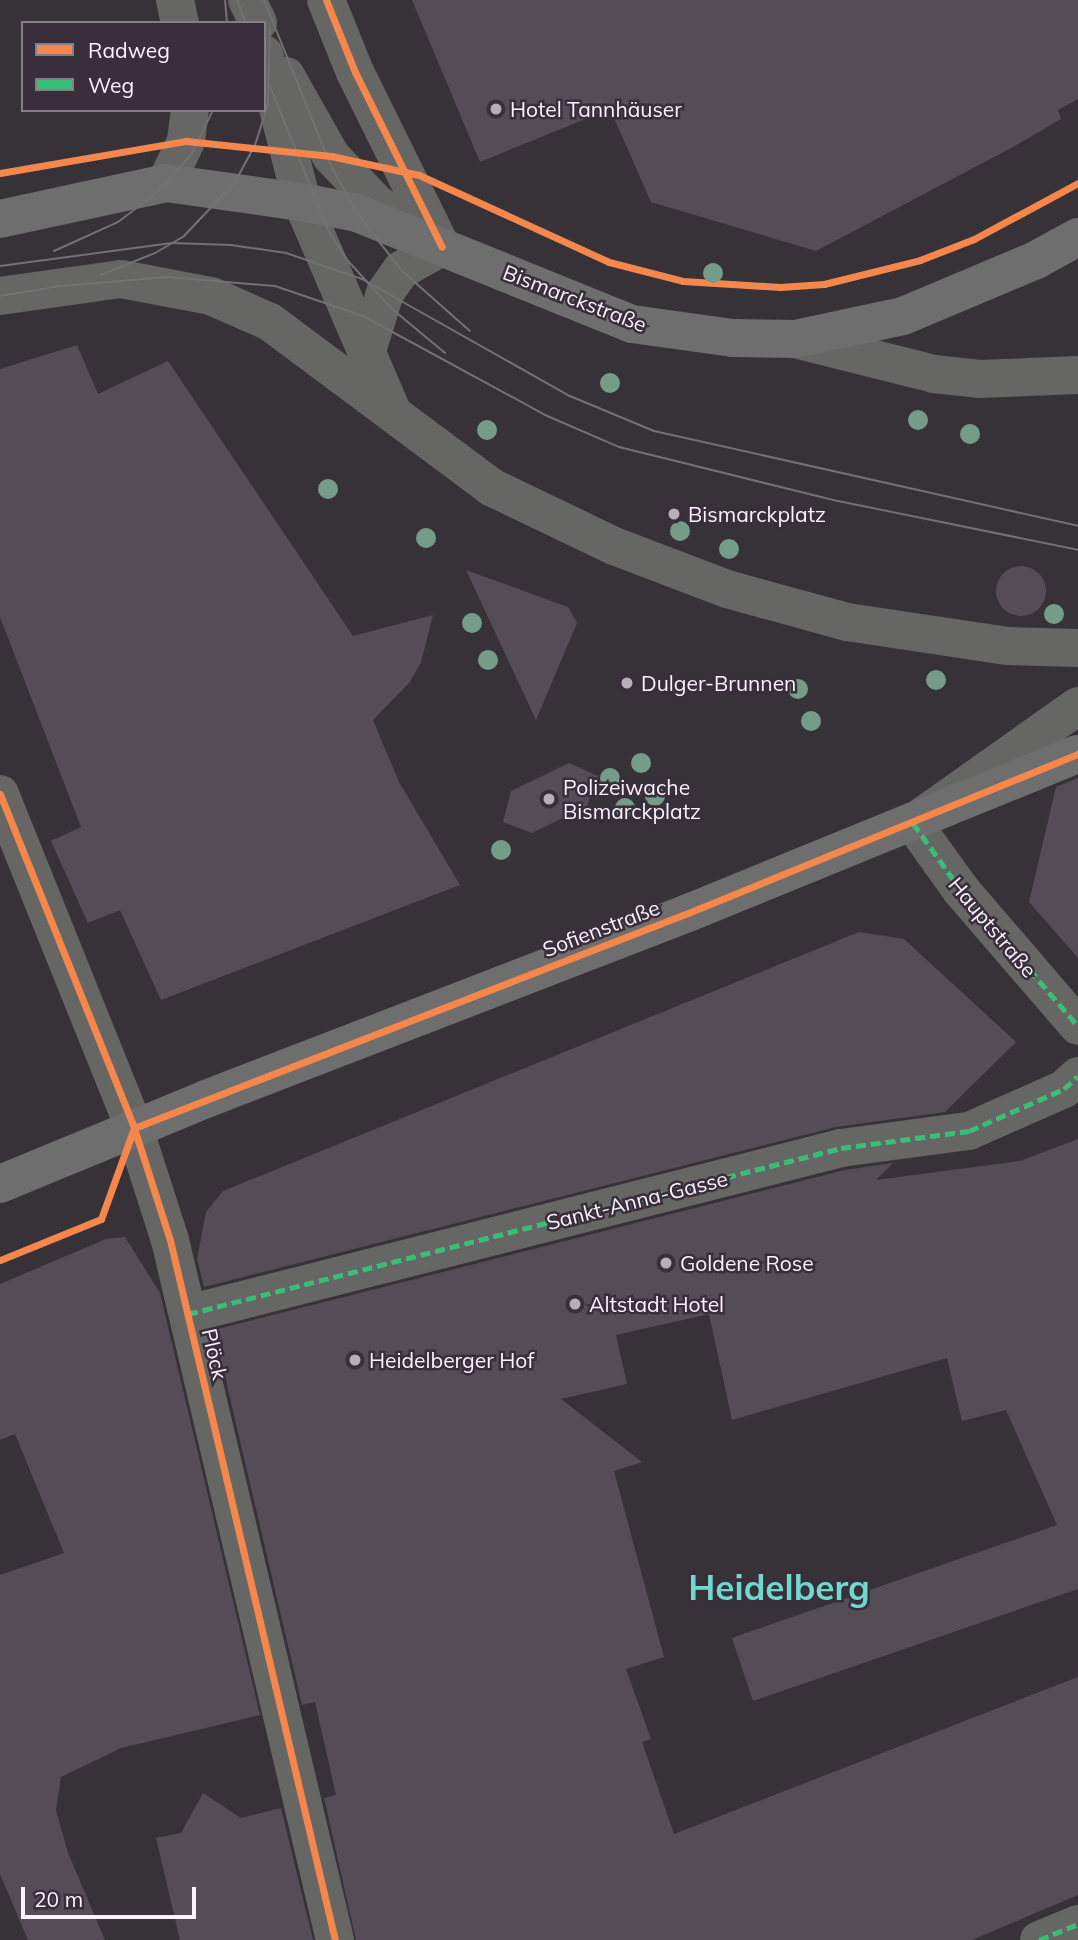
<!DOCTYPE html>
<html>
<head>
<meta charset="utf-8">
<style>
  body { margin:0 }
  #map { position:relative; width:1078px; height:1940px; overflow:hidden; background:#373238; font-family:Mulish,sans-serif }
  div>[style] { position:absolute }
  [style*='--x'] { left:calc(var(--x)*1px); top:calc(var(--y)*1px); width:calc(var(--w)*1px); rotate:calc(var(--a)*1deg) }
  .building>* { inset:0; background:#544d56 }
  .round { border-radius:50% }
  .minor>* { height:38px; margin:-19px; padding:0 19px; transform-origin:19px; border-radius:19px; background:#666664 }
  .major>* { height:38px; margin:-19px; padding:0 19px; transform-origin:19px; border-radius:19px; background:#6f6e6e }
  .tram>* { height:2px; margin:-1px; padding:0 1px; transform-origin:1px; border-radius:1px; background:#727173 }
  .quiet>* { height:5px; margin-top:-2.5px; transform-origin:0; background:repeating-linear-gradient(90deg,#3abd76 0 10px,transparent 0 15px) }
  .cycleway>* { height:7px; margin:-3.5px; padding:0 3.5px; transform-origin:3.5px; border-radius:3.5px; background:#f5874c }
  .trees>* { width:20px; height:20px; margin:-10px; border-radius:50%; background:#749c89 }
  .dots>* { width:19px; height:19px; translate:-50% -50%; box-sizing:border-box; border:4px solid #392f3b; border-radius:50% }
  span { translate:-50% -50%; white-space:nowrap; text-align:center; line-height:1.15; -webkit-text-stroke:5px #392f3b; paint-order:stroke }
  .poi-label { font-size:21px; color:#f9f2fa }
  .left { translate:0 -50%; text-align:left }
  .street-label { font-size:21px; color:#f9f2fa }
  .town-label { font-size:35px; color:#6fd9cd; font-weight:700 }
  .legend { position:absolute; left:21px; top:21px; width:245px; height:91px; box-sizing:border-box; background:#392f3b; border:2px solid #867d87; margin:0; padding:9px 12px; list-style:none; font-size:21px; color:#f9f2fa }
  .legend li { display:flex; align-items:center; gap:14px; height:35px }
  .legend b { width:35px; border:2px solid #867d87 }
  .scale { position:absolute; left:21px; top:1887px; width:175px; height:32px; box-sizing:border-box; border:4px solid #f9f2fa; border-top:0; padding-left:9px; font-size:21px; line-height:24px; white-space:nowrap; color:#f9f2fa; -webkit-text-stroke:5px #392f3b; paint-order:stroke }
</style>
</head>
<body>
<div id="map">
  <div class="building">
    <div style="clip-path:polygon(412px 0,1078px 0,1078px 99px,1058px 110px,1061px 119px,1013px 147px,816px 251px,651px 202px,610px 109px,480px 162px)"></div>
    <div style="clip-path:polygon(77px 345px,98px 394px,168px 361px,353px 636px,433px 615px,421px 662px,410px 682px,373px 720px,399px 782px,460px 885px,161px 1000px,120px 910px,88px 923px,51px 841px,81px 827px,0 617px,0 369px)"></div>
    <div class="round" style="left:996px;top:566px;width:50px;height:50px"></div>
    <div style="clip-path:polygon(466px 570px,568px 607px,577px 623px,536px 720px)"></div>
    <div style="clip-path:polygon(569px 763px,598px 776px,587px 806px,532px 833px,503px 822px,511px 791px)"></div>
    <div style="clip-path:polygon(1078px 778px,1078px 958px,1029px 902px,1056px 787px)"></div>
    <div style="clip-path:polygon(859px 932px,904px 939px,1016px 1042px,945px 1112px,836px 1127px,204px 1287px,197px 1259px,206px 1212px,223px 1191px)"></div>
    <div style="clip-path:polygon(1078px 1139px,1078px 1589px,753px 1701px,732px 1638px,1057px 1525px,1006px 1410px,962px 1421px,947px 1358px,732px 1420px,709px 1314px,616px 1335px,627px 1384px,561px 1399px,642px 1462px,614px 1471px,664px 1657px,626px 1669px,651px 1739px,642px 1742px,674px 1834px,1078px 1677px,1078px 1895px,972px 1940px,356px 1940px,324px 1798px,336px 1795px,315px 1702px,302px 1705px,214px 1330px,845px 1170px,893px 1163px,876px 1180px,1020px 1161px)"></div>
    <div style="clip-path:polygon(125px 1237px,160px 1293px,260px 1715px,121px 1748px,61px 1777px,56px 1810px,68px 1853px,105px 1940px,28px 1940px,0 1874px,0 1575px,64px 1553px,15px 1434px,0 1440px,0 1284px,106px 1239px)"></div>
    <div style="clip-path:polygon(203px 1793px,241px 1818px,281px 1808px,313px 1940px,180px 1940px,156px 1838px,181px 1833px)"></div>
  </div>
  <div class="minor">
    <div style="--x:175;--y:0;--w:24;--a:78"></div>
    <div style="--x:247;--y:0;--w:25;--a:64"></div>
    <div style="--x:326;--y:0;--w:78;--a:68.1"></div>
    <div style="--x:355;--y:72;--w:190;--a:63.7"></div>
    <div style="--x:264;--y:54;--w:153;--a:75.6"></div>
    <div style="--x:302;--y:202;--w:230;--a:66.7"></div>
    <div style="--x:286;--y:76;--w:92;--a:60.6"></div>
    <div style="--x:331;--y:156;--w:66;--a:46.2"></div>
    <div style="--x:377;--y:204;--w:44;--a:33"></div>
    <div style="--x:166;--y:183;--w:47;--a:-64.5"></div>
    <div style="--x:186;--y:141;--w:31;--a:-83"></div>
    <div style="--x:0;--y:296;--w:122;--a:-8"></div>
    <div style="--x:121;--y:279;--w:92;--a:10.7"></div>
    <div style="--x:211;--y:296;--w:64;--a:23.8"></div>
    <div style="--x:270;--y:322;--w:276;--a:36.7"></div>
    <div style="--x:491;--y:487;--w:136;--a:25.6"></div>
    <div style="--x:614;--y:546;--w:121;--a:20.8"></div>
    <div style="--x:727;--y:589;--w:124;--a:15.4"></div>
    <div style="--x:847;--y:622;--w:163;--a:8.5"></div>
    <div style="--x:1008;--y:646;--w:70;--a:1.6"></div>
    <div style="--x:795;--y:339;--w:143;--a:14.1"></div>
    <div style="--x:934;--y:374;--w:45;--a:6.3"></div>
    <div style="--x:979;--y:379;--w:99;--a:-2.3"></div>
    <div style="--x:367;--y:351;--w:61;--a:-72.8"></div>
    <div style="--x:385;--y:293;--w:28;--a:-55"></div>
    <div style="--x:401;--y:270;--w:47;--a:-29.3"></div>
    <div style="--x:1078;--y:706;--w:202;--a:144.7"></div>
    <div style="--x:913;--y:823;--w:82;--a:54.4"></div>
    <div style="--x:961;--y:890;--w:179;--a:49.3"></div>
    <div style="--x:0;--y:794;--w:360;--a:68.1"></div>
    <div style="--x:134;--y:1128;--w:118;--a:72.2"></div>
    <div style="--x:170;--y:1240;--w:719;--a:76.74"></div>
    <div style="--x:188;--y:1314;--w:674;--a:-14.26"></div>
    <div style="--x:841;--y:1148;--w:129;--a:-7.6"></div>
    <div style="--x:969;--y:1131;--w:104;--a:-23.9"></div>
    <div style="--x:1064;--y:1089;--w:19;--a:-43"></div>
    <div style="--x:1039;--y:1940;--w:42;--a:-22.3"></div>
  </div>
  <div class="major">
    <div style="--x:0;--y:219;--w:170;--a:-12.2"></div>
    <div style="--x:166;--y:183;--w:137;--a:8"></div>
    <div style="--x:302;--y:202;--w:56;--a:11.3"></div>
    <div style="--x:357;--y:213;--w:297;--a:22"></div>
    <div style="--x:632;--y:324;--w:102;--a:7.9"></div>
    <div style="--x:733;--y:338;--w:62;--a:0.9"></div>
    <div style="--x:795;--y:339;--w:110;--a:-12"></div>
    <div style="--x:903;--y:316;--w:144;--a:-22.8"></div>
    <div style="--x:1036;--y:260;--w:48;--a:-28.7"></div>
    <div style="--x:0;--y:1184;--w:223;--a:-22.4"></div>
    <div style="--x:206;--y:1099;--w:517;--a:-21.1"></div>
    <div style="--x:688;--y:913;--w:421;--a:-22.2"></div>
  </div>
  <div class="tram">
    <div style="--x:225;--y:0;--w:23;--a:85"></div>
    <div style="--x:237;--y:0;--w:25;--a:69"></div>
    <div style="--x:264;--y:0;--w:181;--a:68"></div>
    <div style="--x:332;--y:168;--w:51;--a:60.9"></div>
    <div style="--x:357;--y:213;--w:72;--a:52.3"></div>
    <div style="--x:401;--y:270;--w:92;--a:41.5"></div>
    <div style="--x:270;--y:86;--w:157;--a:68"></div>
    <div style="--x:329;--y:232;--w:35;--a:57"></div>
    <div style="--x:348;--y:261;--w:65;--a:47.5"></div>
    <div style="--x:392;--y:309;--w:69;--a:39.7"></div>
    <div style="--x:54;--y:251;--w:70;--a:-24.4"></div>
    <div style="--x:118;--y:222;--w:56;--a:-37.1"></div>
    <div style="--x:163;--y:188;--w:45;--a:-50.4"></div>
    <div style="--x:192;--y:153;--w:48;--a:-64"></div>
    <div style="--x:0;--y:266;--w:175;--a:-7.6"></div>
    <div style="--x:173;--y:243;--w:58;--a:2"></div>
    <div style="--x:231;--y:245;--w:56;--a:8.3"></div>
    <div style="--x:286;--y:253;--w:80;--a:18.9"></div>
    <div style="--x:362;--y:279;--w:239;--a:29.4"></div>
    <div style="--x:570;--y:396;--w:91;--a:22.6"></div>
    <div style="--x:654;--y:431;--w:435;--a:12.6"></div>
    <div style="--x:101;--y:275;--w:58;--a:-22.2"></div>
    <div style="--x:155;--y:253;--w:34;--a:-30"></div>
    <div style="--x:184;--y:236;--w:74;--a:-46.6"></div>
    <div style="--x:235;--y:182;--w:42;--a:-61.6"></div>
    <div style="--x:255;--y:145;--w:43;--a:-72.4"></div>
    <div style="--x:268;--y:104;--w:77;--a:-88.5"></div>
    <div style="--x:51;--y:287;--w:116;--a:-4.9"></div>
    <div style="--x:167;--y:277;--w:108;--a:4.8"></div>
    <div style="--x:275;--y:286;--w:93;--a:18.8"></div>
    <div style="--x:363;--y:316;--w:207;--a:28.5"></div>
    <div style="--x:545;--y:415;--w:81;--a:23.4"></div>
    <div style="--x:619;--y:447;--w:226;--a:13.9"></div>
    <div style="--x:838;--y:501;--w:245;--a:11.5"></div>
    <div style="--x:0;--y:296;--w:61;--a:-9.5"></div>
  </div>
  <div class="quiet">
    <div style="--x:913;--y:823;--w:82;--a:54.4"></div>
    <div style="--x:961;--y:890;--w:179;--a:49.3"></div>
    <div style="--x:188;--y:1314;--w:674;--a:-14.26"></div>
    <div style="--x:841;--y:1148;--w:129;--a:-7.6"></div>
    <div style="--x:969;--y:1131;--w:104;--a:-23.9"></div>
    <div style="--x:1064;--y:1089;--w:19;--a:-43"></div>
    <div style="--x:1039;--y:1940;--w:42;--a:-22.3"></div>
  </div>
  <div class="cycleway">
    <div style="--x:326;--y:0;--w:78;--a:68.1"></div>
    <div style="--x:355;--y:72;--w:195;--a:63.6"></div>
    <div style="--x:0;--y:173;--w:189;--a:-9.8"></div>
    <div style="--x:186;--y:141;--w:146;--a:5.9"></div>
    <div style="--x:331;--y:156;--w:90;--a:12.2"></div>
    <div style="--x:419;--y:175;--w:209;--a:24.6"></div>
    <div style="--x:609;--y:262;--w:76;--a:14.4"></div>
    <div style="--x:683;--y:281;--w:97;--a:3.5"></div>
    <div style="--x:780;--y:287;--w:44;--a:-3.9"></div>
    <div style="--x:824;--y:284;--w:99;--a:-14"></div>
    <div style="--x:920;--y:260;--w:58;--a:-21.3"></div>
    <div style="--x:974;--y:239;--w:118;--a:-28.3"></div>
    <div style="--x:0;--y:794;--w:360;--a:68.1"></div>
    <div style="--x:134;--y:1128;--w:118;--a:72.2"></div>
    <div style="--x:170;--y:1240;--w:719;--a:76.74"></div>
    <div style="--x:134;--y:1128;--w:594;--a:-21.21"></div>
    <div style="--x:688;--y:913;--w:421;--a:-22.2"></div>
    <div style="--x:0;--y:1260;--w:109;--a:-22.1"></div>
    <div style="--x:101;--y:1219;--w:97;--a:-70.1"></div>
  </div>
  <div class="trees">
    <div style="left:713px;top:273px"></div>
    <div style="left:610px;top:383px"></div>
    <div style="left:918px;top:420px"></div>
    <div style="left:487px;top:430px"></div>
    <div style="left:970px;top:434px"></div>
    <div style="left:328px;top:489px"></div>
    <div style="left:680px;top:531px"></div>
    <div style="left:426px;top:538px"></div>
    <div style="left:729px;top:549px"></div>
    <div style="left:1054px;top:614px"></div>
    <div style="left:472px;top:623px"></div>
    <div style="left:488px;top:660px"></div>
    <div style="left:936px;top:680px"></div>
    <div style="left:798px;top:689px"></div>
    <div style="left:811px;top:721px"></div>
    <div style="left:641px;top:763px"></div>
    <div style="left:610px;top:778px"></div>
    <div style="left:655px;top:796px"></div>
    <div style="left:625px;top:808px"></div>
    <div style="left:501px;top:850px"></div>
  </div>
  <div class="dots">
    <div style="left:496px;top:109px;background:#b5afb6"></div>
    <div style="left:674px;top:514px;background:#b5afb6"></div>
    <div style="left:627px;top:683px;background:#b5afb6"></div>
    <div style="left:549px;top:799px;background:#b5afb6"></div>
    <div style="left:666px;top:1263px;background:#b5afb6"></div>
    <div style="left:575px;top:1304px;background:#b5afb6"></div>
    <div style="left:355px;top:1360px;background:#b5afb6"></div>
  </div>
  <div class="poi-label">
    <span class="left" style="left:510px;top:109px">Hotel Tannhäuser</span>
    <span class="left" style="left:688px;top:514px">Bismarckplatz</span>
    <span class="left" style="left:641px;top:683px">Dulger-Brunnen</span>
    <span class="left" style="left:563px;top:799px">Polizeiwache<br>Bismarckplatz</span>
    <span class="left" style="left:680px;top:1263px">Goldene Rose</span>
    <span class="left" style="left:589px;top:1304px">Altstadt Hotel</span>
    <span class="left" style="left:369px;top:1360px">Heidelberger Hof</span>
  </div>
  <div class="street-label">
    <span style="left:575px;top:298px;rotate:21deg">Bismarckstraße</span>
    <span style="left:993px;top:927px;rotate:50deg">Hauptstraße</span>
    <span style="left:601px;top:928px;rotate:-21deg">Sofienstraße</span>
    <span style="left:637px;top:1200px;rotate:-14deg">Sankt-Anna-Gasse</span>
    <span style="left:215px;top:1354px;rotate:77deg">Plöck</span>
  </div>
  <div class="town-label">
    <span style="left:779px;top:1587px">Heidelberg</span>
  </div>
  <ul class="legend">
  <li><b style="height:9px;background:#f5874c"></b>Radweg</li>
  <li><b style="height:9px;background:#3abd76"></b>Weg</li>
  </ul>
  <div class="scale">20 m</div>
</div>
</body>
</html>
